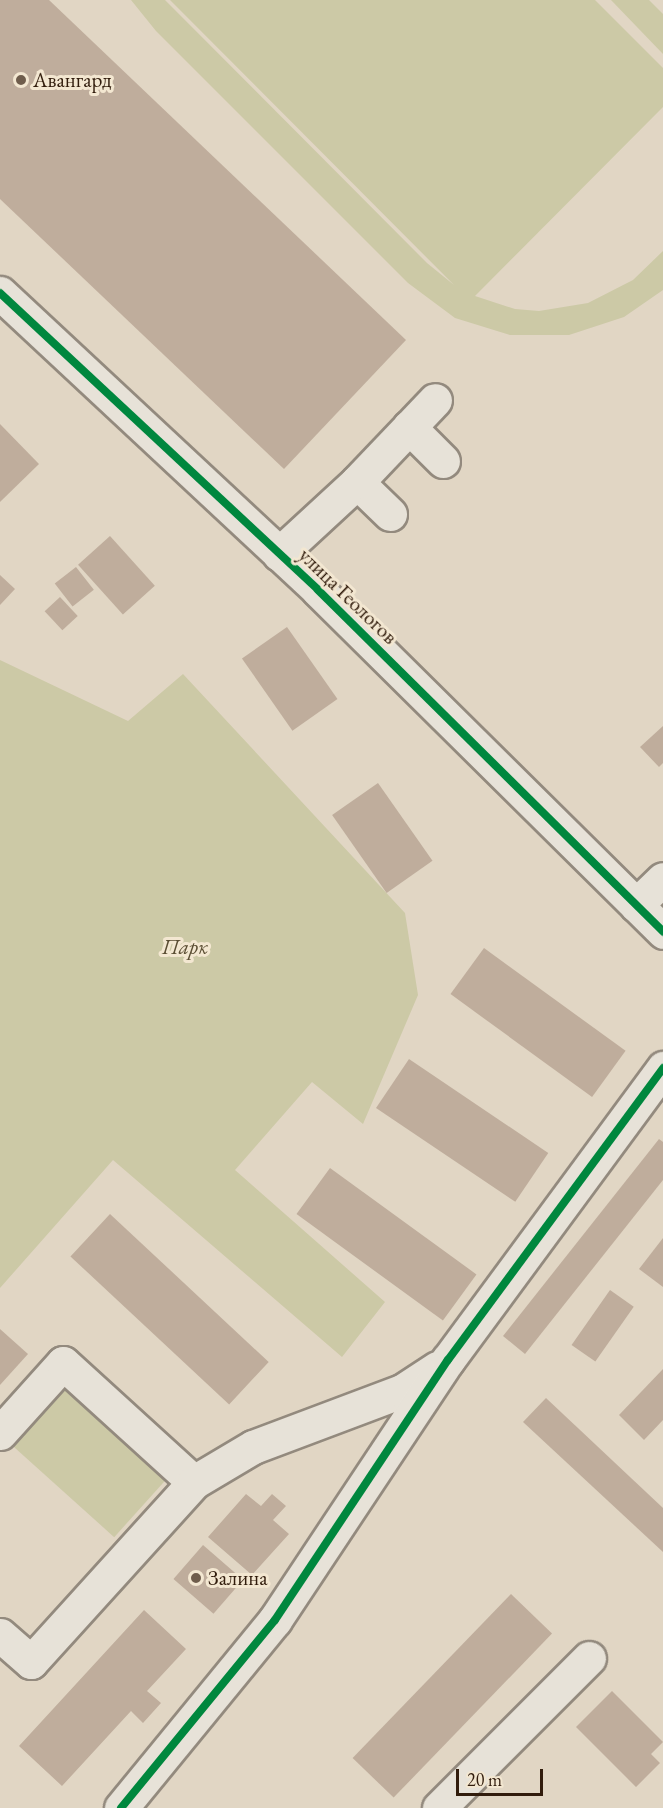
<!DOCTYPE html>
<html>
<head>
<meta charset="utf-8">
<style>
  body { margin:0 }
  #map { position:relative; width:663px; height:1808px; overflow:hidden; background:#e1d6c4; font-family:"EB Garamond",serif }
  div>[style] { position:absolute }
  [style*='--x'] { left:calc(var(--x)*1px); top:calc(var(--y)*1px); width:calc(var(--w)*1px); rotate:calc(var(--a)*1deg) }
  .green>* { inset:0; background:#ccc9a6; transform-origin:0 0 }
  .building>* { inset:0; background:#bfad9c; transform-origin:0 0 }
  .roads { filter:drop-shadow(2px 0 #938a7e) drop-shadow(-2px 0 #938a7e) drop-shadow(0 2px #938a7e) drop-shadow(0 -2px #938a7e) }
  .minor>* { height:33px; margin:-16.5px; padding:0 16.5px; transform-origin:16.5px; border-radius:16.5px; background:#e7e2d8 }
  .cycleway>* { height:8px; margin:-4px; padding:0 4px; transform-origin:4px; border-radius:4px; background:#00873e }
  .dots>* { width:16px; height:16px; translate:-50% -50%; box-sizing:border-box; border:3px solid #f3e7d1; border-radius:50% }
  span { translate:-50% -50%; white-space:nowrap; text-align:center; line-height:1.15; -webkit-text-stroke:6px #f3e7d1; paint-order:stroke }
  .poi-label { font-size:21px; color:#311c0c }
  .left { translate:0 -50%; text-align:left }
  .street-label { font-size:21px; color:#311c0c }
  .park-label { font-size:21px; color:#5a4d33; font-style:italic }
  .scale { position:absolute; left:456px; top:1769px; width:87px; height:27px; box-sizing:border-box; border:3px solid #311c0c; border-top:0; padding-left:8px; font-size:18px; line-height:21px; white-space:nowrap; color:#311c0c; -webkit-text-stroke:4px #f3e7d1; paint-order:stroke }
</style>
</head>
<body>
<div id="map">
  <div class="green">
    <div style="clip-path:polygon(131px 0,165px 0,427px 263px,454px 285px,170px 0,595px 0,663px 68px,663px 107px,475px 296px,515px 309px,539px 311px,588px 303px,633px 280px,663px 251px,663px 290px,624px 317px,569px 335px,510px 335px,455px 318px,408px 283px,156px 31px)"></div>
    <div style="clip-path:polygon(611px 0,649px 0,663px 14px,663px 54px)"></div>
    <div style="clip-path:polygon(0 660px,128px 721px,183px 674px,405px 913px,418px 995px,363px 1124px,312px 1082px,235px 1170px,385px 1302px,342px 1357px,113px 1160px,0 1288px)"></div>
    <div style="left:70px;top:1383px;width:136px;height:85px;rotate:42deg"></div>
  </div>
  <div class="building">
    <div style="clip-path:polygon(0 0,49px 0,406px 340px,284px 469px,0 199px)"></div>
    <div style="clip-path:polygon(0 424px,39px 464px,0 502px)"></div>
    <div style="left:110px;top:536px;width:67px;height:43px;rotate:48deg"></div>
    <div style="left:76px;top:567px;width:29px;height:27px;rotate:52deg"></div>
    <div style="clip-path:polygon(0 575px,15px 589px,0 605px)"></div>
    <div style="left:60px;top:597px;width:26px;height:21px;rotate:47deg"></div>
    <div style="left:287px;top:627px;width:88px;height:55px;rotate:55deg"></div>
    <div style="clip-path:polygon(663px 726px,663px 763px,659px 767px,640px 747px)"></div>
    <div style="left:378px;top:783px;width:95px;height:56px;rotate:55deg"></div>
    <div style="left:484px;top:948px;width:175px;height:57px;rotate:36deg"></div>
    <div style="left:409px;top:1059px;width:168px;height:59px;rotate:34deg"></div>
    <div style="clip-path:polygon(659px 1139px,663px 1142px,663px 1180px,525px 1354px,503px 1336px)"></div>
    <div style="left:330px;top:1168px;width:181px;height:57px;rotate:36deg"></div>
    <div style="left:110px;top:1214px;width:217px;height:58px;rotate:43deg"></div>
    <div style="clip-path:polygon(663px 1238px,663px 1287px,639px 1269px)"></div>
    <div style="left:610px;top:1290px;width:29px;height:67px;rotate:35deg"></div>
    <div style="clip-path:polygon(0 1329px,28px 1354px,0 1385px)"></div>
    <div style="clip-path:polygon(663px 1369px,663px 1420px,644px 1440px,619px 1415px)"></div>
    <div style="clip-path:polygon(546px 1398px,663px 1508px,663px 1552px,523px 1422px)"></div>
    <div style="clip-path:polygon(246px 1494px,261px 1506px,272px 1494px,286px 1506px,273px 1520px,289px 1534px,252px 1575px,208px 1537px)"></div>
    <div style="left:203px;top:1545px;width:53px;height:45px;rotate:41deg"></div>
    <div style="left:511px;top:1594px;width:57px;height:228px;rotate:44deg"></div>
    <div style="clip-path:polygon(144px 1610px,186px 1649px,147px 1691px,161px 1703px,143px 1723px,131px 1711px,62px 1786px,19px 1746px)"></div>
    <div style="clip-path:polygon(612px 1691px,663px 1742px,651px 1754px,660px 1763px,636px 1787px,576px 1727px)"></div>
  </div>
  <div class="roads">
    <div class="minor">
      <div style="--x:0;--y:293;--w:435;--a:43"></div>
      <div style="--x:318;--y:590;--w:486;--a:44.7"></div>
      <div style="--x:409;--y:427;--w:48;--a:45"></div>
      <div style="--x:357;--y:482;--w:46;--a:44.1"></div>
      <div style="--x:279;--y:554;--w:106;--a:-42.7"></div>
      <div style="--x:357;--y:482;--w:113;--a:-46.4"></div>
      <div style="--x:636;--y:905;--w:37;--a:-44"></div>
      <div style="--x:0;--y:1433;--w:94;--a:-48"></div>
      <div style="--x:63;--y:1363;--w:177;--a:42.3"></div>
      <div style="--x:0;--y:1635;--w:41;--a:41.1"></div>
      <div style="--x:31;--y:1662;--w:243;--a:-47.8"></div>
      <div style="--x:194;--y:1482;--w:69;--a:-30.7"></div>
      <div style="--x:253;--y:1447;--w:159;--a:-20.6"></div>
      <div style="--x:402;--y:1391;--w:42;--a:-33.3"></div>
      <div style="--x:121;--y:1808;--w:243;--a:-50.7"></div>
      <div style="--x:275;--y:1620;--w:312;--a:-56.4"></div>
      <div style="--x:448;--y:1360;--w:363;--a:-53.6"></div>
      <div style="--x:439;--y:1808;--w:212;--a:-45"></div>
    </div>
  </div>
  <div class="cycleway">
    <div style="--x:0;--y:293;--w:435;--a:43"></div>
    <div style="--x:318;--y:590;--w:486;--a:44.7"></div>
    <div style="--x:121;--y:1808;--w:243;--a:-50.7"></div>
    <div style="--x:275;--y:1620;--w:312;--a:-56.4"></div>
    <div style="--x:448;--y:1360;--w:363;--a:-53.6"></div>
  </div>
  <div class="dots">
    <div style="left:21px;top:80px;background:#6f5d4c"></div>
    <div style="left:196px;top:1578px;background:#6f5d4c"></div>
  </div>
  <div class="poi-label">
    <span class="left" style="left:33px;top:80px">Авангард</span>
    <span class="left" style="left:208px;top:1578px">Залина</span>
  </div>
  <div class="street-label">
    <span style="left:348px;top:596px;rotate:44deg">улица Геологов</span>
  </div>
  <div class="park-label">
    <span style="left:185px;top:947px">Парк</span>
  </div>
  <div class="scale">20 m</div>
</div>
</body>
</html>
